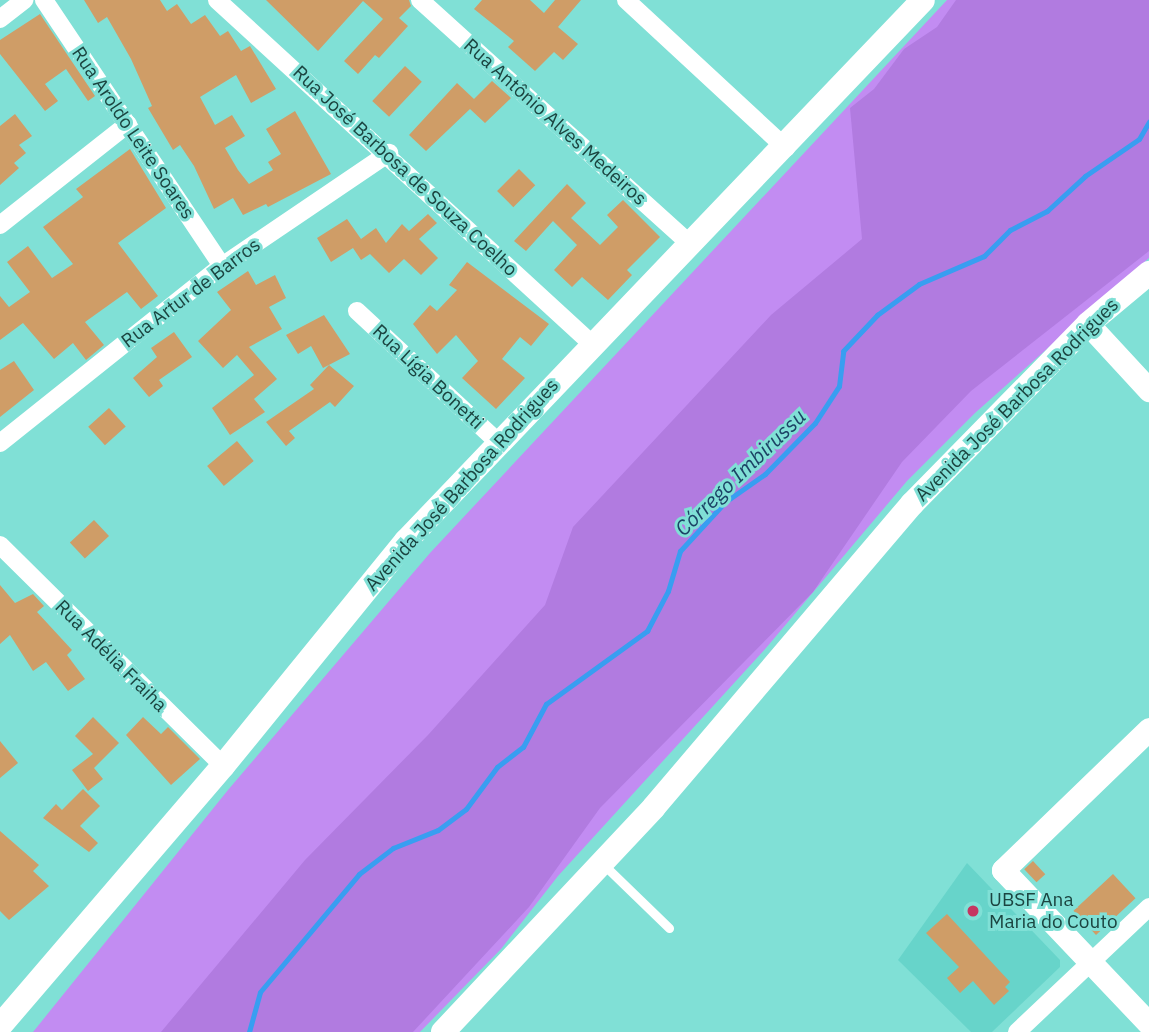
<!DOCTYPE html>
<html>
<head>
<meta charset="utf-8">
<style>
  body { margin:0 }
  #map { position:relative; width:1149px; height:1032px; overflow:hidden; background:#80e0d6; font-family:"IBM Plex Sans",sans-serif }
  div>[style] { position:absolute }
  [style*='--x'] { left:calc(var(--x)*1px); top:calc(var(--y)*1px); width:calc(var(--w)*1px); rotate:calc(var(--a)*1deg) }
  .built>* { inset:0; background:#67d4ca }
  .green>* { inset:0; background:#c28cf2 }
  .forest>* { inset:0; background:#b17be0 }
  .stream>* { height:5px; margin:-2.5px; padding:0 2.5px; transform-origin:2.5px; border-radius:2.5px; background:#389ef1 }
  .building>* { inset:0; background:#cf9d67; transform-origin:0 0 }
  .service>* { height:9px; margin:-4.5px; padding:0 4.5px; transform-origin:4.5px; border-radius:4.5px; background:#fff }
  .minor>* { height:18px; margin:-9px; padding:0 9px; transform-origin:9px; border-radius:9px; background:#fff }
  .tertiary>* { height:23px; margin:-11.5px; padding:0 11.5px; transform-origin:11.5px; border-radius:11.5px; background:#fff }
  .secondary>* { height:24px; margin:-12px; padding:0 12px; transform-origin:12px; border-radius:12px; background:#fff }
  .dots>* { width:19px; height:19px; translate:-50% -50%; box-sizing:border-box; border:4px solid #80e0d6; border-radius:50% }
  span { translate:-50% -50%; white-space:nowrap; text-align:center; line-height:1.15; -webkit-text-stroke:6px #80e0d6; paint-order:stroke }
  .street-label { font-size:19px; color:#1b4440 }
  .poi-label { font-size:19px; color:#1b4440 }
  .left { translate:0 -50%; text-align:left }
  .water-label { font-size:21px; color:#1c4365; font-style:italic }
</style>
</head>
<body>
<div id="map">
  <div class="built">
    <div style="clip-path:polygon(967px 863px,1060px 960px,1060px 967px,992px 1032px,971px 1032px,898px 960px)"></div>
  </div>
  <div class="green">
    <div style="clip-path:polygon(947px 0,1149px 0,1149px 258px,975px 413px,907px 481px,766px 648px,558px 876px,501px 949px,420px 1032px,33px 1032px,228px 790px,430px 553px)"></div>
  </div>
  <div class="forest">
    <div style="clip-path:polygon(956px 0,1149px 0,1149px 251px,971px 391px,902px 462px,813px 592px,600px 808px,529px 907px,413px 1032px,161px 1032px,305px 860px,428px 735px,545px 605px,573px 527px,771px 315px,862px 239px,850px 108px,874px 89px,904px 49px,937px 27px)"></div>
  </div>
  <div class="stream">
    <div style="--x:249;--y:1032;--w:41;--a:-74.6"></div>
    <div style="--x:260;--y:992;--w:154;--a:-50"></div>
    <div style="--x:359;--y:874;--w:43;--a:-37.4"></div>
    <div style="--x:393;--y:848;--w:48;--a:-21.8"></div>
    <div style="--x:438;--y:830;--w:35;--a:-37"></div>
    <div style="--x:466;--y:809;--w:52;--a:-53.6"></div>
    <div style="--x:497;--y:767;--w:33;--a:-38"></div>
    <div style="--x:523;--y:747;--w:49;--a:-61.9"></div>
    <div style="--x:546;--y:704;--w:125;--a:-35.9"></div>
    <div style="--x:647;--y:631;--w:45;--a:-62.3"></div>
    <div style="--x:668;--y:591;--w:42;--a:-73.3"></div>
    <div style="--x:680;--y:551;--w:67;--a:-47.4"></div>
    <div style="--x:725;--y:502;--w:49;--a:-35"></div>
    <div style="--x:765;--y:474;--w:71;--a:-45.6"></div>
    <div style="--x:815;--y:423;--w:44;--a:-57"></div>
    <div style="--x:839;--y:386;--w:35;--a:-83"></div>
    <div style="--x:843;--y:351;--w:50;--a:-46.6"></div>
    <div style="--x:877;--y:315;--w:52;--a:-36.4"></div>
    <div style="--x:919;--y:284;--w:71;--a:-23.3"></div>
    <div style="--x:984;--y:256;--w:37;--a:-45"></div>
    <div style="--x:1010;--y:230;--w:42;--a:-27.2"></div>
    <div style="--x:1047;--y:211;--w:52;--a:-42.6"></div>
    <div style="--x:1085;--y:176;--w:65;--a:-34.4"></div>
    <div style="--x:1139;--y:139;--w:20;--a:-60"></div>
  </div>
  <div class="building">
    <div style="clip-path:polygon(84px 0,160px 0,167px 11px,177px 4px,191px 24px,205px 15px,220px 36px,228px 31px,241px 51px,250px 46px,276px 89px,251px 103px,236px 75px,200px 97px,215px 125px,232px 115px,245px 136px,225px 148px,238px 170px,249px 184px,273px 170px,268px 162px,281px 154px,266px 129px,295px 111px,331px 174px,268px 207px,266px 204px,243px 215px,233px 198px,214px 209px,194px 166px,180px 145px,173px 150px,148px 108px,152px 106px,131px 59px,107px 17px,98px 23px)"></div>
    <div style="clip-path:polygon(266px 0,409px 0,411px 6px,399px 18px,408px 26px,379px 58px,375px 55px,358px 74px,344px 61px,383px 19px,363px 1px,318px 51px)"></div>
    <div style="clip-path:polygon(482px 0,530px 0,544px 13px,555px 0,581px 0,558px 27px,578px 44px,563px 60px,554px 52px,535px 71px,508px 47px,514px 41px,474px 9px)"></div>
    <div style="clip-path:polygon(40px 14px,95px 96px,88px 101px,66px 69px,45px 84px,58px 101px,45px 111px,0 54px,0 40px)"></div>
    <div style="left:405px;top:66px;width:23px;height:48px;rotate:43deg"></div>
    <div style="clip-path:polygon(492px 81px,511px 98px,485px 123px,470px 109px,426px 151px,409px 135px,457px 83px,474px 99px)"></div>
    <div style="clip-path:polygon(15px 114px,32px 136px,19px 145px,26px 153px,14px 163px,19px 168px,0 185px,0 126px)"></div>
    <div style="clip-path:polygon(130px 149px,166px 208px,118px 243px,158px 296px,141px 309px,127px 292px,85px 322px,104px 345px,86px 360px,73px 343px,54px 359px,23px 323px,0 340px,0 296px,9px 307px,30px 292px,7px 262px,28px 246px,52px 278px,73px 264px,43px 227px,83px 197px,76px 189px)"></div>
    <div style="left:519px;top:169px;width:23px;height:31px;rotate:45deg"></div>
    <div style="clip-path:polygon(567px 184px,586px 203px,571px 218px,600px 245px,618px 227px,607px 215px,623px 200px,660px 237px,627px 270px,632px 275px,608px 300px,582px 277px,572px 287px,554px 270px,577px 245px,553px 221px,526px 251px,514px 241px)"></div>
    <div style="clip-path:polygon(428px 214px,437px 223px,419px 239px,438px 258px,421px 275px,404px 259px,389px 273px,370px 254px,361px 260px,353px 248px,331px 262px,317px 238px,347px 219px,361px 239px,376px 228px,386px 243px,402px 224px,409px 231px)"></div>
    <div style="clip-path:polygon(467px 262px,549px 324px,531px 346px,520px 337px,502px 359px,525px 378px,496px 409px,462px 378px,478px 361px,456px 335px,437px 354px,413px 324px,430px 305px,437px 311px,457px 290px,449px 285px)"></div>
    <div style="clip-path:polygon(248px 271px,256px 285px,275px 275px,286px 298px,269px 307px,282px 329px,249px 347px,277px 379px,254px 399px,265px 412px,230px 435px,212px 408px,254px 375px,237px 355px,223px 368px,198px 341px,231px 310px,217px 292px)"></div>
    <div style="clip-path:polygon(324px 315px,350px 354px,323px 368px,311px 346px,298px 354px,286px 335px)"></div>
    <div style="clip-path:polygon(174px 332px,192px 357px,159px 380px,163px 386px,149px 397px,133px 378px,157px 357px,151px 348px)"></div>
    <div style="clip-path:polygon(14px 361px,34px 390px,0 417px,0 370px)"></div>
    <div style="clip-path:polygon(329px 365px,354px 386px,335px 407px,330px 402px,289px 431px,295px 438px,286px 446px,266px 422px,314px 389px,310px 385px)"></div>
    <div style="left:109px;top:408px;width:25px;height:28px;rotate:48deg"></div>
    <div style="left:237px;top:441px;width:26px;height:39px;rotate:50deg"></div>
    <div style="left:94px;top:520px;width:22px;height:33px;rotate:47deg"></div>
    <div style="clip-path:polygon(0 585px,15px 603px,33px 594px,44px 606px,37px 612px,72px 650px,67px 655px,85px 679px,68px 691px,46px 662px,33px 671px,10px 635px,0 644px)"></div>
    <div style="clip-path:polygon(93px 717px,119px 743px,94px 768px,103px 779px,88px 791px,72px 770px,93px 754px,75px 736px)"></div>
    <div style="clip-path:polygon(143px 717px,161px 734px,168px 727px,200px 759px,171px 785px,126px 735px)"></div>
    <div style="clip-path:polygon(0 741px,18px 763px,0 778px)"></div>
    <div style="clip-path:polygon(83px 789px,100px 806px,80px 826px,98px 843px,89px 852px,43px 818px,56px 804px,62px 810px)"></div>
    <div style="clip-path:polygon(0 831px,39px 865px,33px 871px,49px 886px,9px 920px,0 911px)"></div>
    <div style="left:1033px;top:861px;width:18px;height:12px;rotate:47deg"></div>
    <div style="left:1113px;top:874px;width:33px;height:54px;rotate:47deg"></div>
    <div style="clip-path:polygon(947px 914px,1010px 982px,1005px 987px,1009px 991px,994px 1005px,973px 981px,960px 993px,947px 978px,959px 967px,926px 933px)"></div>
  </div>
  <div class="service">
    <div style="--x:603;--y:864;--w:92;--a:44.1"></div>
  </div>
  <div class="minor">
    <div style="--x:44;--y:0;--w:320;--a:56.2"></div>
    <div style="--x:217;--y:0;--w:509;--a:42.53"></div>
    <div style="--x:420;--y:0;--w:363;--a:42.1"></div>
    <div style="--x:626;--y:0;--w:218;--a:42.8"></div>
    <div style="--x:0;--y:19;--w:31;--a:-38"></div>
    <div style="--x:0;--y:225;--w:163;--a:-38.3"></div>
    <div style="--x:357;--y:311;--w:194;--a:42.9"></div>
    <div style="--x:0;--y:443;--w:284;--a:-38.6"></div>
    <div style="--x:222;--y:266;--w:202;--a:-34.1"></div>
    <div style="--x:0;--y:545;--w:314;--a:44.7"></div>
    <div style="--x:1017;--y:1032;--w:182;--a:-43.4"></div>
  </div>
  <div class="tertiary">
    <div style="--x:1088;--y:324;--w:90;--a:47.3"></div>
    <div style="--x:1149;--y:729;--w:203;--a:136"></div>
    <div style="--x:1003;--y:870;--w:212;--a:46.5"></div>
  </div>
  <div class="secondary">
    <div style="--x:0;--y:1026;--w:343;--a:-49.4"></div>
    <div style="--x:223;--y:766;--w:290;--a:-50.9"></div>
    <div style="--x:406;--y:541;--w:748;--a:-46.3"></div>
    <div style="--x:443;--y:1032;--w:308;--a:-46.8"></div>
    <div style="--x:654;--y:807;--w:398;--a:-49.6"></div>
    <div style="--x:912;--y:504;--w:252;--a:-45.6"></div>
    <div style="--x:1088;--y:324;--w:80;--a:-39.9"></div>
  </div>
  <div class="dots">
    <div style="left:973px;top:911px;background:#c53661"></div>
  </div>
  <div class="street-label">
    <span style="left:555px;top:122px;rotate:42deg">Rua Antônio Alves Medeiros</span>
    <span style="left:133px;top:133px;rotate:56deg">Rua Aroldo Leite Soares</span>
    <span style="left:405px;top:171px;rotate:43deg">Rua José Barbosa de Souza Coelho</span>
    <span style="left:191px;top:293px;rotate:-37deg">Rua Artur de Barros</span>
    <span style="left:428px;top:377px;rotate:43deg">Rua Lígia Bonetti</span>
    <span style="left:1017px;top:400px;rotate:-45deg">Avenida José Barbosa Rodrigues</span>
    <span style="left:462px;top:485px;rotate:-48deg">Avenida José Barbosa Rodrigues</span>
    <span style="left:111px;top:656px;rotate:45deg">Rua Adélia Fraiha</span>
  </div>
  <div class="poi-label">
    <span class="left" style="left:989px;top:911px">UBSF Ana<br>Maria do Couto</span>
  </div>
  <div class="water-label">
    <span style="left:740px;top:472px;rotate:-44deg">Córrego Imbirussu</span>
  </div>
</div>
</body>
</html>
